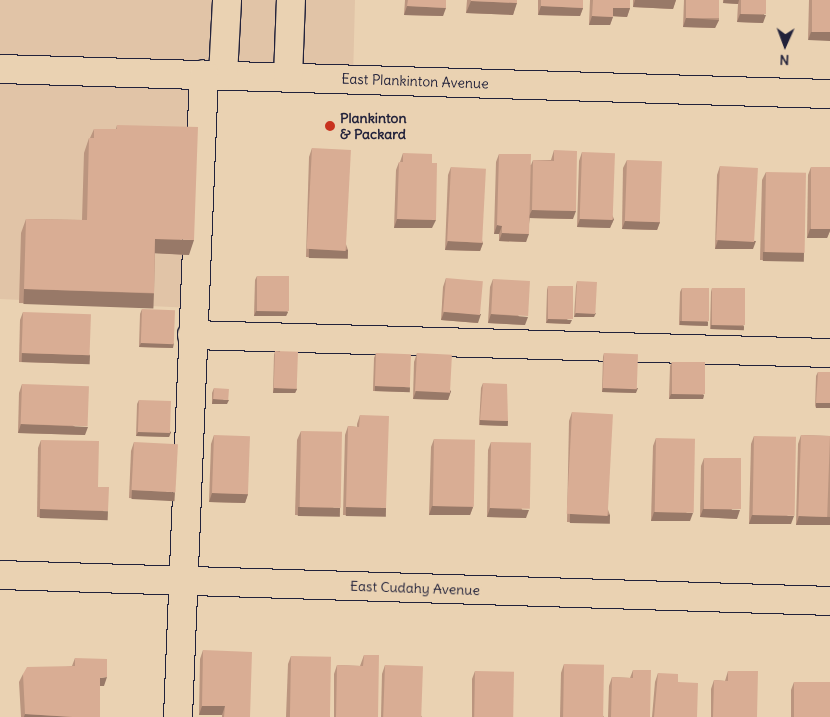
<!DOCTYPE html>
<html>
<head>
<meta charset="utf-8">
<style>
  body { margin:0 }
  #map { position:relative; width:830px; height:717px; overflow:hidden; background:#ead2b2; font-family:Delius,sans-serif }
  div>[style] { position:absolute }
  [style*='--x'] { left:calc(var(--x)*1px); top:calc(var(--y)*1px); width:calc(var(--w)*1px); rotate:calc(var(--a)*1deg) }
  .built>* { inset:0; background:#e1c4a7 }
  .roads { filter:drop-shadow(1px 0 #22223b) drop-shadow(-1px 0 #22223b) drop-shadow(0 1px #22223b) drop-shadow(0 -1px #22223b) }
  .minor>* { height:28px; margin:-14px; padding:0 14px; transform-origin:14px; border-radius:14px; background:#ead2b2 }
  .wall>* { inset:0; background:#bb957f }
  .shaded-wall>* { inset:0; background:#987968; transform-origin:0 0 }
  .building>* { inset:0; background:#d9ad94; transform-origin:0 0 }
  .dots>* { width:14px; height:14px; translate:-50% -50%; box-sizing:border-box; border:2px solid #ead2b2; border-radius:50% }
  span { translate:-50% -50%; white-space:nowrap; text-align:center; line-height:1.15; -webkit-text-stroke:4px #ead2b2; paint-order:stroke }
  .street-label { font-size:14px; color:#22223b }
  .poi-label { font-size:14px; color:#22223b; font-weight:700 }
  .left { translate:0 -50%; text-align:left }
  .north { position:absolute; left:760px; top:20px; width:50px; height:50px; -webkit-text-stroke:4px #ead2b2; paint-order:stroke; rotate:182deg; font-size:14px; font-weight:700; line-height:20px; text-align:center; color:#22223b }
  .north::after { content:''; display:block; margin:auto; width:18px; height:22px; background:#22223b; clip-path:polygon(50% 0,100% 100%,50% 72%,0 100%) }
</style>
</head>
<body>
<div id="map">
  <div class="built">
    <div style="clip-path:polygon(0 0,355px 0,353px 79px,204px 75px,193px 308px,0 299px)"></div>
  </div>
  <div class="roads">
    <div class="minor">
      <div style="--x:0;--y:69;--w:830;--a:1.73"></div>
      <div style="--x:223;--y:75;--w:75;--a:-86.9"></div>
      <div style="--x:288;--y:77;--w:77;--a:-87.8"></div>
      <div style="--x:192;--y:335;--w:638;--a:1.62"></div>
      <div style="--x:0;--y:575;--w:830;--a:1.79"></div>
      <div style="--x:178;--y:717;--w:643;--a:-87.68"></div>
    </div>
  </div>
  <div class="wall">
    <div style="clip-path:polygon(405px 0,446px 0,443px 16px,404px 15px)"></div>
    <div style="clip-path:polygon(467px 0,517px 0,513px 15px,466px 13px)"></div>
    <div style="clip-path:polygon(538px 0,583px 0,583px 8px,580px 16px,538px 15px)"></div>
    <div style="clip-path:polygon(590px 0,630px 0,630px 8px,627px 17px,613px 16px,610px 25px,589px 25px)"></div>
    <div style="clip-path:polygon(633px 0,676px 0,673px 9px,633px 7px)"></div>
    <div style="clip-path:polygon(684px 0,719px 0,719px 20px,715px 28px,683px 27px)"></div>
    <div style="clip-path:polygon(723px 0,766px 0,763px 23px,737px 22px,738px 4px,723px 3px)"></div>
    <div style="clip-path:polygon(809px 0,830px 0,808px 40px)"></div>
    <div style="clip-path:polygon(117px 125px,189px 255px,155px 253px,154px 293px,148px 307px,19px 303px,21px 233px,26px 219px,82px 220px,84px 153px,89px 138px,90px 138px,94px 129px,116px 129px)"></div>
    <div style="clip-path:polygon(312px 148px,348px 250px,345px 258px,306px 257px,309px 157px)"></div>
    <div style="clip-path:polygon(554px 150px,573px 219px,530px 218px,526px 242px,499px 241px,499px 234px,494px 234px,496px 162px,499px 154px,531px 165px,533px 160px,551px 160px)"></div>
    <div style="clip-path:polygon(582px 152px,614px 219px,610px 228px,577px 227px,579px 161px)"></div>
    <div style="clip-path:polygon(403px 153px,432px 163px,432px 228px,394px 228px,396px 170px,399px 162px,400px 162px)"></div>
    <div style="clip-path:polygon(627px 160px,660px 222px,657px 230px,622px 229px,623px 168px)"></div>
    <div style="clip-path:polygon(720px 166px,753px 249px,715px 249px,717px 175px)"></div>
    <div style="clip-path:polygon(451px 167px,483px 243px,480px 251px,445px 250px,448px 175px)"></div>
    <div style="clip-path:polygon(811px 167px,830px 231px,827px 238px,807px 238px,808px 175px)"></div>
    <div style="clip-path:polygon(766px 172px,804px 253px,801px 261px,760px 260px,762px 180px)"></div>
    <div style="clip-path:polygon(257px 276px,288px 312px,286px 316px,254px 316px,255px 280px)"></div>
    <div style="clip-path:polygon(446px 278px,478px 323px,441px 320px,443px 287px)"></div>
    <div style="clip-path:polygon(493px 279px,525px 325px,488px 323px,490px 287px)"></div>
    <div style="clip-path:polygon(577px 281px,594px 317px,574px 317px,576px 286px)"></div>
    <div style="clip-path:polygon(548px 286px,570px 324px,546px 323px,547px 290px)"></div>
    <div style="clip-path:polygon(682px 288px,708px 322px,707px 326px,679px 325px,680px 292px)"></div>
    <div style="clip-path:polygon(712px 288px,744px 326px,743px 330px,710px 329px,711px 292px)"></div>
    <div style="clip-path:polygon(142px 309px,173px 348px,139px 347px,140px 314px)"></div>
    <div style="clip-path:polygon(23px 312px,90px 355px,87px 364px,19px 362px,20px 320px)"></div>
    <div style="clip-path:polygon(275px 351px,297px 389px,295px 393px,273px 393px,274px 355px)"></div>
    <div style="clip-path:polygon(376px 353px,409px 392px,373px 391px,374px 358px)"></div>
    <div style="clip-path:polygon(417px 353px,451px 391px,448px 400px,413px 399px,414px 362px)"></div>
    <div style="clip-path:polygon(604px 353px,636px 393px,602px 392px,603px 357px)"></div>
    <div style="clip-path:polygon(672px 362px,704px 395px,703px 399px,669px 399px,670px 366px)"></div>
    <div style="clip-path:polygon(818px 372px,830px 372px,815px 408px,816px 376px)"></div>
    <div style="clip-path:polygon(483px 383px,508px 421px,506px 426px,479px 425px,481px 388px)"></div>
    <div style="clip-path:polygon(22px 384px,85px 435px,18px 433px,19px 393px)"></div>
    <div style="clip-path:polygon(214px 388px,227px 404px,212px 404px,212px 393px)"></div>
    <div style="clip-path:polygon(139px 400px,171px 432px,169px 437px,136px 436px,137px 404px)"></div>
    <div style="clip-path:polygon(572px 412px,610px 515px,607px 523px,567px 522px,569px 421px)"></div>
    <div style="clip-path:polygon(360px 415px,383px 516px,343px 515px,345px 435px,348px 426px,357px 427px,357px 424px)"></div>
    <div style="clip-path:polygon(301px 431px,337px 516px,295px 515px,297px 440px)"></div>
    <div style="clip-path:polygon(214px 435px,248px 494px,245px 503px,209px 502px,211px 444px)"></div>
    <div style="clip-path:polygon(801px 435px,830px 436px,830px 525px,796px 525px,798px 444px)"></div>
    <div style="clip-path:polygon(754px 436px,791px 524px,749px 524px,751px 444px)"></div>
    <div style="clip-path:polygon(656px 438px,690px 521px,651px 521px,653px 446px)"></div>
    <div style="clip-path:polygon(434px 439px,473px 507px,470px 515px,429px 515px,431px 447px)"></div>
    <div style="clip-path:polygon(41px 440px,98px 487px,105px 519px,37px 517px,38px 448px)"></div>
    <div style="clip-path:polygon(134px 442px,172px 500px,129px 498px,131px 451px)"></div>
    <div style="clip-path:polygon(491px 442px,526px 518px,487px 517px,488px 450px)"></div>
    <div style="clip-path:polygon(704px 458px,737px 519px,700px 517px,701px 466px)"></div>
    <div style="clip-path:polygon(203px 650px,250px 717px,222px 717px,222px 715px,199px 715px,200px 659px)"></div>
    <div style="clip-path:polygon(364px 655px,378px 717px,334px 717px,334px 674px,337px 665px,360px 666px)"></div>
    <div style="clip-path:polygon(291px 656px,330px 717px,286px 717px,288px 664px)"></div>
    <div style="clip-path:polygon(75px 658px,104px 686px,100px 686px,100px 717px,21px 717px,19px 682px,23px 674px,72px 666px)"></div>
    <div style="clip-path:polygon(564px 664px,604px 717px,560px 717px,561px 673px)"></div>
    <div style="clip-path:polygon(385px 665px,422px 717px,381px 717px,382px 674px)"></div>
    <div style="clip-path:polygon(633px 670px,650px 717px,608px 717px,609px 686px,612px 677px,630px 678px)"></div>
    <div style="clip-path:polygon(475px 671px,513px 717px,472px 717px,472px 679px)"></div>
    <div style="clip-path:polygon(728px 671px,757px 717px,711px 717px,711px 689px,714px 680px,725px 681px)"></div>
    <div style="clip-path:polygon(658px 673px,678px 682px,697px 717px,652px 717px,655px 682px)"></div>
    <div style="clip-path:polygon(794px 682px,830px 717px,791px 717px,791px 690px)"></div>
  </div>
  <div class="shaded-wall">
    <div style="clip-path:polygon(635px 0,676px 0,673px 9px,633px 7px)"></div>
    <div style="clip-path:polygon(724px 0,739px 0,738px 4px,723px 3px)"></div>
    <div style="clip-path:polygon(471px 1px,517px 3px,513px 15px,466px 13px)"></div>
    <div style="clip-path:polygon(407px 6px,446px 8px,443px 16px,404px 15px)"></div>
    <div style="clip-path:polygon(541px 6px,583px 8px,580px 16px,538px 15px)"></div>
    <div style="clip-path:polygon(613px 8px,630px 8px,627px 17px,610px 16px)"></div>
    <div style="clip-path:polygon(740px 14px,766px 15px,763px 23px,737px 22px)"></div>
    <div style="clip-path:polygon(592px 16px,613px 17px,610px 25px,589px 25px)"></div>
    <div style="clip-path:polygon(686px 18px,719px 20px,715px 28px,683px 27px)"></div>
    <div style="clip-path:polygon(811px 32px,830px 32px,830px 41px,808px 40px)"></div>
    <div style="clip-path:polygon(532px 210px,576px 211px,573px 219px,528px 218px)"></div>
    <div style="clip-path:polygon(397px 219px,436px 220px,432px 228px,394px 228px)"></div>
    <div style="clip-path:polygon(580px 219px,614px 219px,610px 228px,577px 227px)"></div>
    <div style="clip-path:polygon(625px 221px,660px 222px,657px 230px,622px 229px)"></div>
    <div style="clip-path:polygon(830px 224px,830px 231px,827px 238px,807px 238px,810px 229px)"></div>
    <div style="clip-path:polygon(497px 225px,502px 226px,499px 234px,494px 234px)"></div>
    <div style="clip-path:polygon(502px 233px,529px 234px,526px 242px,499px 241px)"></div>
    <div style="clip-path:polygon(155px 239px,194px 240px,189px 255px,150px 253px)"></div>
    <div style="clip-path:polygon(718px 240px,756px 241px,753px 249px,715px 249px)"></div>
    <div style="clip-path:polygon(448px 241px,483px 243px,480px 251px,445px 250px)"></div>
    <div style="left:309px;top:249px;width:39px;height:9px;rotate:1deg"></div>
    <div style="left:763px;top:252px;width:41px;height:9px;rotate:1deg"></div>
    <div style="left:24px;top:289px;width:130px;height:15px;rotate:2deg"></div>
    <div style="clip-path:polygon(256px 311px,288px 312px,286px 316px,254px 316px)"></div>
    <div style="clip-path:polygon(444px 312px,481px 314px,478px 323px,441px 320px)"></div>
    <div style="clip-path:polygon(576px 313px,596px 313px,594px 317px,574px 317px)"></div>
    <div style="clip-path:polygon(491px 314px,528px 317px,525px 325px,488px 323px)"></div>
    <div style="clip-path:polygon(548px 319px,572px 320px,570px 324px,546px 323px)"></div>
    <div style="left:680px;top:321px;width:28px;height:4px;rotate:2deg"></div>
    <div style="left:711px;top:325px;width:33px;height:4px;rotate:2deg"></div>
    <div style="clip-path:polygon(141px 343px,174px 343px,173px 348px,139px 347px)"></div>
    <div style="left:22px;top:353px;width:68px;height:9px;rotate:2deg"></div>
    <div style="left:375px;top:386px;width:35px;height:5px;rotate:2deg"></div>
    <div style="clip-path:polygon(274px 388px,297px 389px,295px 393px,273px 393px)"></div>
    <div style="clip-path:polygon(603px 388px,638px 388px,636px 393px,602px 392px)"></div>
    <div style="clip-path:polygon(416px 391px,451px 391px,448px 400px,413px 399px)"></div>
    <div style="clip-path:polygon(671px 394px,704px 395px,703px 399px,669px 399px)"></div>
    <div style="clip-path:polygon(213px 399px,229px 400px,227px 404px,212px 404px)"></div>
    <div style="left:816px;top:403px;width:14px;height:5px"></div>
    <div style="left:480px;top:420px;width:28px;height:5px;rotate:2deg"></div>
    <div style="clip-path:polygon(21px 424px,88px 427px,85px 435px,18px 433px)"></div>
    <div style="clip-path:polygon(138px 432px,171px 432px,169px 437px,136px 436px)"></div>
    <div style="left:132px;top:490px;width:43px;height:9px;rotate:3deg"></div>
    <div style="clip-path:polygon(212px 493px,248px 494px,245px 503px,209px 502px)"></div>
    <div style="clip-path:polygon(432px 506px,473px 507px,470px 515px,429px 515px)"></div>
    <div style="left:298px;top:507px;width:42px;height:9px;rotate:1deg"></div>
    <div style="left:346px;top:507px;width:40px;height:9px;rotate:1deg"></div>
    <div style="clip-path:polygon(490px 508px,529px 510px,526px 518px,487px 517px)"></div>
    <div style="left:40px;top:509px;width:68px;height:9px;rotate:2deg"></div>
    <div style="clip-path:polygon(703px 509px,740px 510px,737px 519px,700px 517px)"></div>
    <div style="clip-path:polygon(654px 512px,693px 513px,690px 521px,651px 521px)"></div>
    <div style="left:570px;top:514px;width:40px;height:9px;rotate:1deg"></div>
    <div style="clip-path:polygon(752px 515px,794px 516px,791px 524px,749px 524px)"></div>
    <div style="clip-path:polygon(799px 516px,830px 517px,830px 525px,796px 525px)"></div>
    <div style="clip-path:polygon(107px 677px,104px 686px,97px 686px,100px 678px)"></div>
    <div style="clip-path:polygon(202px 706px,225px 706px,222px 715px,199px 715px)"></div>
    <div style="clip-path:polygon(25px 714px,73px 717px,24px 717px)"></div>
  </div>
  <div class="building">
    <div style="clip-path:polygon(408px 0,446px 0,446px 8px,407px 6px)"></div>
    <div style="clip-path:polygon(471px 0,517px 0,517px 3px,471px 1px)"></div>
    <div style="clip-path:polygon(541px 0,583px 0,583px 8px,541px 6px)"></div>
    <div style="clip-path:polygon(593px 0,630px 0,630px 8px,613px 8px,613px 17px,592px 16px)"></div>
    <div style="left:686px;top:0;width:33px;height:18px"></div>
    <div style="left:741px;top:0;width:25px;height:14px"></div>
    <div style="left:812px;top:0;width:18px;height:32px"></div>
    <div style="clip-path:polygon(117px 125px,198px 127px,194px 240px,155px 239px,154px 293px,24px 289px,26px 219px,87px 220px,89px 138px,94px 138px,94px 129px,117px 129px)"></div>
    <div style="left:312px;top:148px;width:39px;height:101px;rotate:3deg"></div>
    <div style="clip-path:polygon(554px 150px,577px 151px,576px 211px,532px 210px,533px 160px,554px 161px)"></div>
    <div style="left:582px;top:152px;width:33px;height:67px;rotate:2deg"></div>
    <div style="clip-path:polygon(403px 153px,432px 154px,432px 163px,437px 163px,436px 220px,397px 219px,399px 162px,403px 162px)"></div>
    <div style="clip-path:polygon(499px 154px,531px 154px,529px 234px,502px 233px,502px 226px,497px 225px)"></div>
    <div style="left:627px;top:160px;width:35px;height:61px;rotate:2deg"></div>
    <div style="left:720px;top:166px;width:38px;height:74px;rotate:3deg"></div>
    <div style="left:451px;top:167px;width:35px;height:74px;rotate:3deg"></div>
    <div style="left:811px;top:167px;width:19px;height:62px"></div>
    <div style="left:766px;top:172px;width:40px;height:80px;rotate:1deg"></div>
    <div style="left:257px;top:276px;width:32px;height:35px"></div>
    <div style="left:446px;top:278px;width:37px;height:34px;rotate:5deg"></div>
    <div style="left:493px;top:279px;width:37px;height:35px;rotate:3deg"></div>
    <div style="left:577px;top:281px;width:20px;height:32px;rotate:3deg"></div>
    <div style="left:548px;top:286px;width:25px;height:33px"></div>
    <div style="left:682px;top:288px;width:27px;height:33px"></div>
    <div style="left:712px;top:288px;width:33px;height:37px"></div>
    <div style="left:142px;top:309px;width:33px;height:34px;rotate:2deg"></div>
    <div style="left:23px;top:312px;width:68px;height:41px;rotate:2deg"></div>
    <div style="left:275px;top:351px;width:23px;height:37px;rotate:2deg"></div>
    <div style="left:376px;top:353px;width:35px;height:33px;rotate:2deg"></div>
    <div style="left:417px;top:353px;width:35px;height:38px;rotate:3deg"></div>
    <div style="left:604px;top:353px;width:34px;height:35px;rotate:2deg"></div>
    <div style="left:672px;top:362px;width:33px;height:32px"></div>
    <div style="clip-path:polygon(818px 372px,830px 372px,830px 403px,816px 403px)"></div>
    <div style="clip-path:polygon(483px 383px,507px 384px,508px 421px,480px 420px)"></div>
    <div style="left:22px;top:384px;width:67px;height:40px;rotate:2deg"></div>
    <div style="left:214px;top:388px;width:15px;height:11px;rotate:4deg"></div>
    <div style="left:139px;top:400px;width:32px;height:32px;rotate:2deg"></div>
    <div style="left:572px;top:412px;width:41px;height:102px;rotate:3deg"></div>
    <div style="clip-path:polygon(360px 415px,389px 416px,386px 508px,346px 507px,348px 426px,359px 427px)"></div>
    <div style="left:301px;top:431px;width:41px;height:76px;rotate:1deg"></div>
    <div style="left:214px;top:435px;width:36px;height:58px;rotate:2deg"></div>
    <div style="left:801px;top:435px;width:29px;height:81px;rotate:2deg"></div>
    <div style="left:754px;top:436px;width:42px;height:79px;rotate:1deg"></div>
    <div style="left:656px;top:438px;width:39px;height:74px;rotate:1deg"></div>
    <div style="left:434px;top:439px;width:41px;height:67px;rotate:1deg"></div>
    <div style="clip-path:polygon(41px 440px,99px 441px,98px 487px,109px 487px,108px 511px,40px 509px)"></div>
    <div style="left:134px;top:442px;width:44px;height:48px;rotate:3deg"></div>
    <div style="left:491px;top:442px;width:40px;height:66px;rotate:1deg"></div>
    <div style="left:704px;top:458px;width:37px;height:51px"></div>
    <div style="clip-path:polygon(203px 650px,252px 652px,250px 717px,224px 717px,225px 706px,202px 706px)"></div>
    <div style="clip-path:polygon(364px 655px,379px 655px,378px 717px,336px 717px,337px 665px,363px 666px)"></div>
    <div style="left:291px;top:656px;width:40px;height:61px;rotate:1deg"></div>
    <div style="clip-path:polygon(75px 658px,107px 659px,107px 677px,100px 678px,100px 717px,73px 717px,25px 714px,23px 674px,27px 667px,75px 666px)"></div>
    <div style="left:564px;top:664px;width:40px;height:53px;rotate:1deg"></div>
    <div style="left:385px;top:665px;width:38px;height:52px;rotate:2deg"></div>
    <div style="clip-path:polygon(633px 670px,651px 670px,650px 717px,611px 717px,612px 677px,633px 678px)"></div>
    <div style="left:475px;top:671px;width:39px;height:46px;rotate:1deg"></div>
    <div style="clip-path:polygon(728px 671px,758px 671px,757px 717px,713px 717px,714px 680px,728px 681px)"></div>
    <div style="clip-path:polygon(658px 673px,678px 674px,678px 682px,698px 683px,697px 717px,654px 717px)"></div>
    <div style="left:794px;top:682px;width:36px;height:35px"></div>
  </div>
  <div class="dots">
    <div style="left:330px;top:126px;background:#c8321e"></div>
  </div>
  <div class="street-label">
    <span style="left:415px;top:81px;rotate:2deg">East Plankinton Avenue</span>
    <span style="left:415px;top:588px;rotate:2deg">East Cudahy Avenue</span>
  </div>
  <div class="poi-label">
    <span class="left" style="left:340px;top:126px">Plankinton<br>&amp; Packard</span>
  </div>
  <div class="north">N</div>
</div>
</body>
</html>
